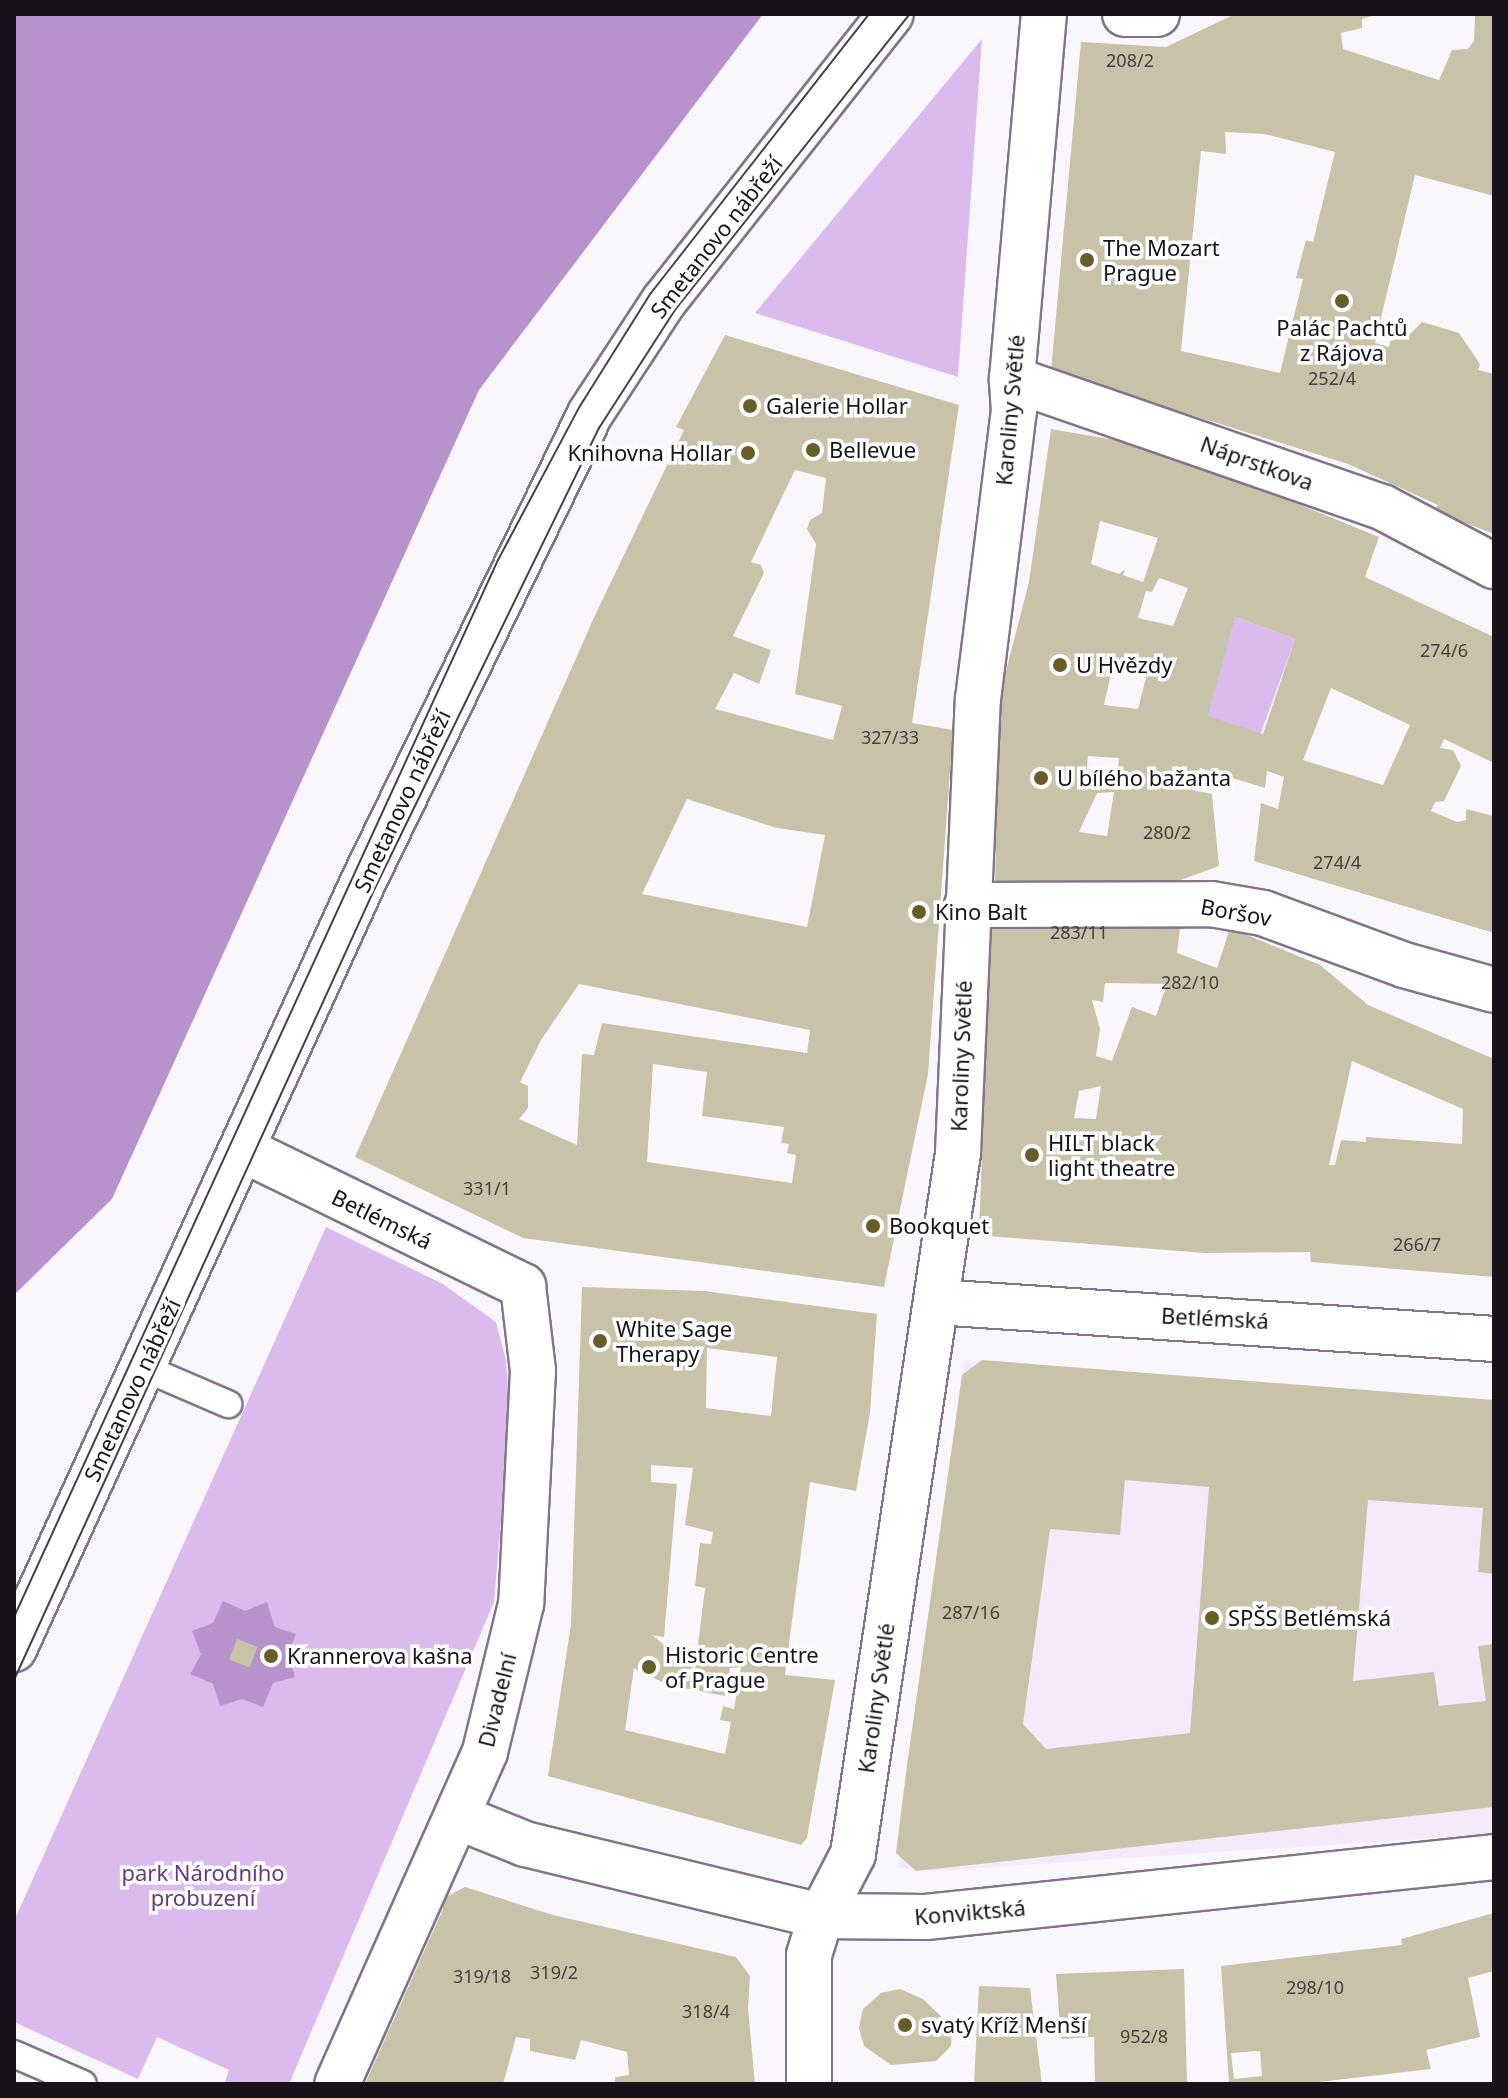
<!DOCTYPE html>
<html>
<head>
<meta charset="utf-8">
<style>
  body { margin:0 }
  #map { position:relative; width:1508px; height:2098px; overflow:hidden; background:#faf7fc; font-family:"Noto Sans",sans-serif }
  div>[style] { position:absolute }
  [style*='--x'] { left:calc(var(--x)*1px); top:calc(var(--y)*1px); width:calc(var(--w)*1px); rotate:calc(var(--a)*1deg) }
  .built>* { inset:0; background:#f5e9fc }
  .green>* { inset:0; background:#dbbaee; transform-origin:0 0 }
  .water>* { inset:0; background:#b892cd }
  .building>* { inset:0; background:#c8c3a8; transform-origin:0 0 }
  .roads { filter:drop-shadow(2px 0 #82748a) drop-shadow(-2px 0 #82748a) drop-shadow(0 2px #82748a) drop-shadow(0 -2px #82748a) }
  .lane>* { height:26px; margin:-13px; padding:0 13px; transform-origin:13px; border-radius:13px; background:#fff }
  .street>* { height:44px; margin:-22px; padding:0 22px; transform-origin:22px; border-radius:22px; background:#fff }
  .tram>* { height:2px; margin:-1px; padding:0 1px; transform-origin:1px; border-radius:1px; background:#454048 }
  .dots>* { width:22px; height:22px; translate:-50% -50%; box-sizing:border-box; border:4px solid #fff; border-radius:50% }
  span { translate:-50% -50%; white-space:nowrap; text-align:center; line-height:1.15; -webkit-text-stroke:7px #fff; paint-order:stroke }
  .number-label { font-size:18px; color:#443e3e }
  .number-label span { -webkit-text-stroke-width:0 }
  .street-label { font-size:22px; color:#18121b }
  .poi-label { font-size:22px; color:#18121b }
  .left { translate:0 -50%; text-align:left }
  .right { translate:-100% -50%; text-align:right }
  .park-label { font-size:22px; color:#67377f }
  .frame { position:absolute; inset:0; border:16px solid #18121b; pointer-events:none }
</style>
</head>
<body>
<div id="map">
  <div class="built">
    <div style="clip-path:polygon(964px 1360px,1494px 1403px,1494px 1834px,932px 1871px,897px 1868px)"></div>
  </div>
  <div class="green">
    <div style="clip-path:polygon(982px 39px,958px 377px,755px 313px)"></div>
    <div style="left:1235px;top:617px;width:64px;height:103px;rotate:20deg"></div>
    <div style="clip-path:polygon(evenodd,326px 1227px,443px 1284px,496px 1322px,506px 1360px,510px 1415px,494px 1602px,289px 2084px,224px 2084px,229px 2070px,157px 2037px,138px 2079px,14px 2022px,14px 1921px,326px 1227px,266px 1603px,275px 1627px,213px 1684px,190px 1674px,201px 1654px,266px 1603px)"></div>
  </div>
  <div class="water">
    <div style="clip-path:polygon(14px 14px,763px 14px,479px 390px,112px 1199px,14px 1295px)"></div>
    <div style="clip-path:polygon(223px 1601px,245px 1611px,267px 1602px,275px 1627px,296px 1634px,288px 1654px,295px 1677px,273px 1683px,263px 1707px,242px 1699px,220px 1706px,213px 1684px,190px 1674px,201px 1654px,192px 1631px,213px 1623px)"></div>
  </div>
  <div class="building">
    <div style="clip-path:polygon(evenodd,1235px 14px,1378px 14px,1362px 19px,1362px 28px,1341px 33px,1343px 49px,1439px 80px,1452px 50px,1468px 49px,1474px 41px,1475px 14px,1494px 14px,1494px 196px,1415px 175px,1375px 343px,1389px 347px,1390px 341px,1408px 336px,1422px 322px,1459px 333px,1480px 364px,1478px 370px,1494px 374px,1494px 534px,1434px 511px,1438px 505px,1348px 464px,1051px 371px,1081px 42px,1166px 47px,1235px 14px,1225px 132px,1265px 134px,1335px 152px,1313px 242px,1306px 240px,1296px 278px,1303px 279px,1280px 373px,1181px 351px,1201px 151px,1226px 154px,1225px 132px)"></div>
    <div style="clip-path:polygon(evenodd,725px 335px,959px 405px,912px 723px,953px 730px,928px 1074px,884px 1287px,523px 1238px,355px 1157px,596px 613px,684px 430px,676px 427px,725px 335px,795px 470px,826px 478px,822px 513px,810px 520px,807px 529px,816px 544px,795px 694px,842px 706px,833px 740px,715px 709px,734px 673px,759px 684px,771px 650px,733px 636px,764px 573px,761px 565px,751px 562px,795px 470px,725px 335px,687px 799px,777px 828px,825px 835px,807px 927px,642px 894px,687px 799px,725px 335px,579px 984px,810px 1030px,807px 1053px,602px 1023px,594px 1055px,582px 1054px,577px 1145px,519px 1119px,528px 1108px,528px 1086px,520px 1082px,541px 1040px,579px 984px,725px 335px,653px 1064px,707px 1072px,702px 1116px,784px 1127px,781px 1143px,789px 1144px,787px 1153px,796px 1155px,792px 1183px,647px 1162px,653px 1064px)"></div>
    <div style="clip-path:polygon(evenodd,1051px 429px,1161px 448px,1379px 537px,1365px 577px,1494px 637px,1494px 763px,1444px 739px,1440px 748px,1453px 750px,1461px 766px,1444px 801px,1435px 802px,1431px 811px,1457px 822px,1466px 820px,1466px 809px,1494px 816px,1494px 933px,1254px 861px,1261px 803px,1278px 809px,1284px 777px,1267px 771px,1265px 788px,1200px 768px,1192px 790px,1212px 794px,1219px 866px,1170px 884px,995px 888px,999px 698px,1029px 582px,1051px 429px,1100px 521px,1158px 538px,1143px 582px,1123px 575px,1125px 569px,1119px 574px,1091px 564px,1100px 521px,1051px 429px,1159px 578px,1188px 588px,1173px 626px,1138px 618px,1146px 591px,1152px 592px,1159px 578px,1051px 429px,1235px 617px,1295px 639px,1263px 734px,1208px 716px,1235px 617px,1051px 429px,1114px 660px,1148px 670px,1138px 709px,1104px 705px,1114px 660px,1051px 429px,1331px 688px,1410px 725px,1383px 785px,1303px 760px,1331px 688px,1051px 429px,1088px 756px,1119px 758px,1117px 776px,1086px 779px,1088px 756px,1051px 429px,1114px 792px,1107px 836px,1079px 832px,1097px 793px,1114px 792px)"></div>
    <div style="clip-path:polygon(evenodd,1182px 913px,1177px 953px,1217px 968px,1230px 928px,1320px 965px,1368px 1005px,1494px 1059px,1494px 1277px,1311px 1262px,1310px 1252px,1205px 1253px,987px 1236px,979px 1230px,992px 915px,1182px 913px,1105px 983px,1167px 984px,1156px 1016px,1132px 1007px,1112px 1061px,1096px 1056px,1100px 1029px,1092px 1000px,1103px 1002px,1105px 983px,1182px 913px,1352px 1061px,1463px 1109px,1462px 1144px,1366px 1137px,1366px 1142px,1341px 1140px,1335px 1165px,1329px 1165px,1352px 1061px,1182px 913px,1101px 1086px,1096px 1119px,1074px 1118px,1079px 1091px,1101px 1086px)"></div>
    <div style="clip-path:polygon(evenodd,582px 1287px,704px 1291px,877px 1314px,870px 1413px,856px 1491px,810px 1482px,785px 1675px,835px 1680px,807px 1838px,801px 1845px,548px 1776px,571px 1624px,582px 1287px,707px 1348px,777px 1357px,771px 1416px,706px 1408px,707px 1348px,582px 1287px,651px 1465px,693px 1468px,685px 1525px,713px 1532px,711px 1544px,700px 1543px,695px 1586px,705px 1588px,695px 1669px,652px 1635px,664px 1637px,677px 1484px,651px 1482px,651px 1465px,582px 1287px,741px 1667px,734px 1709px,723px 1706px,720px 1720px,731px 1722px,725px 1754px,625px 1730px,634px 1668px,668px 1685px,725px 1696px,730px 1668px,741px 1667px)"></div>
    <div style="clip-path:polygon(evenodd,982px 1360px,1494px 1400px,1494px 1574px,1478px 1572px,1483px 1508px,1368px 1500px,1353px 1681px,1434px 1672px,1439px 1706px,1486px 1701px,1478px 1646px,1494px 1644px,1494px 1807px,916px 1871px,896px 1853px,907px 1765px,962px 1375px,982px 1360px,1125px 1480px,1209px 1487px,1190px 1733px,1046px 1749px,1023px 1724px,1050px 1529px,1120px 1535px,1125px 1480px)"></div>
    <div style="left:237px;top:1639px;width:22px;height:22px;rotate:21deg"></div>
    <div style="clip-path:polygon(465px 1887px,553px 1915px,736px 1957px,750px 1976px,748px 2008px,755px 2084px,615px 2084px,615px 2077px,629px 2075px,627px 2052px,581px 2040px,575px 2060px,530px 2051px,530px 2039px,516px 2037px,503px 2084px,365px 2084px,443px 1909px,442px 1899px)"></div>
    <div style="clip-path:polygon(evenodd,1494px 1913px,1494px 1971px,1468px 1978px,1480px 2037px,1426px 2050px,1431px 2069px,1302px 2084px,1229px 2084px,1221px 1966px,1402px 1945px,1401px 1939px,1494px 1913px,1260px 2051px,1262px 2076px,1234px 2079px,1231px 2053px,1260px 2051px)"></div>
    <div style="clip-path:polygon(1184px 1969px,1187px 2084px,1095px 2084px,1094px 2037px,1061px 2039px,1056px 1974px)"></div>
    <div style="clip-path:polygon(979px 1986px,1030px 1988px,1042px 2084px,974px 2084px)"></div>
    <div style="clip-path:polygon(900px 1989px,923px 1999px,952px 2027px,951px 2046px,936px 2061px,891px 2065px,864px 2046px,859px 2028px,863px 2009px,881px 1993px)"></div>
  </div>
  <div class="roads">
    <div class="lane">
      <div style="--x:142;--y:1367;--w:94;--a:23.3"></div>
      <div style="--x:14;--y:2054;--w:75;--a:23.5"></div>
    </div>
    <div class="street">
      <div style="--x:1125;--y:14;--w:32;--a:0"></div>
      <div style="--x:1012;--y:379;--w:392;--a:19.1"></div>
      <div style="--x:1382;--y:507;--w:127;--a:27.8"></div>
      <div style="--x:967;--y:905;--w:244;--a:-0.2"></div>
      <div style="--x:1211;--y:904;--w:53;--a:9.8"></div>
      <div style="--x:1263;--y:913;--w:150;--a:20.2"></div>
      <div style="--x:1404;--y:965;--w:93;--a:15.5"></div>
      <div style="--x:242;--y:1149;--w:313;--a:26"></div>
      <div style="--x:523;--y:1286;--w:86;--a:83.3"></div>
      <div style="--x:533;--y:1371;--w:233;--a:92.9"></div>
      <div style="--x:521;--y:1604;--w:152;--a:103.7"></div>
      <div style="--x:485;--y:1752;--w:363;--a:114"></div>
      <div style="--x:936;--y:1302;--w:559;--a:3.79"></div>
      <div style="--x:14;--y:1649;--w:843;--a:-65.53"></div>
      <div style="--x:363;--y:882;--w:520;--a:-64.12"></div>
      <div style="--x:590;--y:414;--w:135;--a:-56.8"></div>
      <div style="--x:664;--y:301;--w:366;--a:-51.7"></div>
      <div style="--x:458;--y:1817;--w:72;--a:21.9"></div>
      <div style="--x:525;--y:1844;--w:305;--a:13.7"></div>
      <div style="--x:821;--y:1916;--w:105;--a:0.5"></div>
      <div style="--x:926;--y:1917;--w:571;--a:-6.03"></div>
      <div style="--x:809;--y:2084;--w:129;--a:-90"></div>
      <div style="--x:809;--y:1955;--w:41;--a:-72.9"></div>
      <div style="--x:821;--y:1916;--w:70;--a:-62.7"></div>
      <div style="--x:853;--y:1854;--w:709;--a:-81.48"></div>
      <div style="--x:958;--y:1153;--w:454;--a:-87.5"></div>
      <div style="--x:978;--y:699;--w:290;--a:-82.9"></div>
      <div style="--x:1014;--y:411;--w:32;--a:-94"></div>
      <div style="--x:1012;--y:379;--w:366;--a:-85"></div>
    </div>
  </div>
  <div class="tram">
    <div style="--x:14;--y:1617;--w:1163;--a:-65.4"></div>
    <div style="--x:498;--y:560;--w:174;--a:-62"></div>
    <div style="--x:580;--y:406;--w:133;--a:-57.9"></div>
    <div style="--x:651;--y:293;--w:354;--a:-52"></div>
    <div style="--x:14;--y:1680;--w:870;--a:-65.5"></div>
    <div style="--x:375;--y:888;--w:512;--a:-64.04"></div>
    <div style="--x:599;--y:428;--w:140;--a:-57.2"></div>
    <div style="--x:675;--y:310;--w:378;--a:-51.6"></div>
  </div>
  <div class="dots">
    <div style="left:1087px;top:260px;background:#665d29"></div>
    <div style="left:1342px;top:301px;background:#665d29"></div>
    <div style="left:750px;top:406px;background:#665d29"></div>
    <div style="left:813px;top:450px;background:#665d29"></div>
    <div style="left:748px;top:453px;background:#665d29"></div>
    <div style="left:1060px;top:665px;background:#665d29"></div>
    <div style="left:1041px;top:778px;background:#665d29"></div>
    <div style="left:919px;top:912px;background:#665d29"></div>
    <div style="left:1032px;top:1155px;background:#665d29"></div>
    <div style="left:873px;top:1226px;background:#665d29"></div>
    <div style="left:600px;top:1341px;background:#665d29"></div>
    <div style="left:1212px;top:1618px;background:#665d29"></div>
    <div style="left:271px;top:1656px;background:#665d29"></div>
    <div style="left:649px;top:1667px;background:#665d29"></div>
    <div style="left:905px;top:2025px;background:#665d29"></div>
  </div>
  <div class="number-label">
    <span style="left:1130px;top:60px">208/2</span>
    <span style="left:1332px;top:378px">252/4</span>
    <span style="left:1444px;top:650px">274/6</span>
    <span style="left:890px;top:737px">327/33</span>
    <span style="left:1167px;top:832px">280/2</span>
    <span style="left:1337px;top:862px">274/4</span>
    <span style="left:1079px;top:932px">283/11</span>
    <span style="left:1190px;top:982px">282/10</span>
    <span style="left:487px;top:1188px">331/1</span>
    <span style="left:1417px;top:1244px">266/7</span>
    <span style="left:971px;top:1612px">287/16</span>
    <span style="left:554px;top:1972px">319/2</span>
    <span style="left:482px;top:1976px">319/18</span>
    <span style="left:1315px;top:1987px">298/10</span>
    <span style="left:706px;top:2011px">318/4</span>
    <span style="left:1144px;top:2036px">952/8</span>
  </div>
  <div class="street-label">
    <span style="left:716px;top:237px;rotate:-52deg">Smetanovo nábřeží</span>
    <span style="left:1010px;top:410px;rotate:-85deg">Karoliny Světlé</span>
    <span style="left:1257px;top:463px;rotate:20deg">Náprstkova</span>
    <span style="left:402px;top:801px;rotate:-65deg">Smetanovo nábřeží</span>
    <span style="left:1236px;top:912px;rotate:10deg">Boršov</span>
    <span style="left:961px;top:1056px;rotate:-88deg">Karoliny Světlé</span>
    <span style="left:382px;top:1219px;rotate:26deg">Betlémská</span>
    <span style="left:1215px;top:1318px;rotate:3deg">Betlémská</span>
    <span style="left:132px;top:1390px;rotate:-65deg">Smetanovo nábřeží</span>
    <span style="left:876px;top:1698px;rotate:-82deg">Karoliny Světlé</span>
    <span style="left:497px;top:1700px;rotate:-76deg">Divadelní</span>
    <span style="left:970px;top:1912px;rotate:-5deg">Konviktská</span>
  </div>
  <div class="poi-label">
    <span class="left" style="left:1103px;top:260px">The Mozart<br>Prague</span>
    <span style="left:1342px;top:340px">Palác Pachtů<br>z Rájova</span>
    <span class="left" style="left:766px;top:406px">Galerie Hollar</span>
    <span class="left" style="left:829px;top:450px">Bellevue</span>
    <span class="right" style="left:732px;top:453px">Knihovna Hollar</span>
    <span class="left" style="left:1076px;top:665px">U Hvězdy</span>
    <span class="left" style="left:1057px;top:778px">U bílého bažanta</span>
    <span class="left" style="left:935px;top:912px">Kino Balt</span>
    <span class="left" style="left:1048px;top:1155px">HILT black<br>light theatre</span>
    <span class="left" style="left:889px;top:1226px">Bookquet</span>
    <span class="left" style="left:616px;top:1341px">White Sage<br>Therapy</span>
    <span class="left" style="left:1228px;top:1618px">SPŠS Betlémská</span>
    <span class="left" style="left:665px;top:1667px">Historic Centre<br>of Prague</span>
    <span class="left" style="left:287px;top:1656px">Krannerova kašna</span>
    <span class="left" style="left:921px;top:2025px">svatý Kříž Menší</span>
  </div>
  <div class="park-label">
    <span style="left:203px;top:1885px">park Národního<br>probuzení</span>
  </div>
  <div class="frame"></div>
</div>
</body>
</html>
